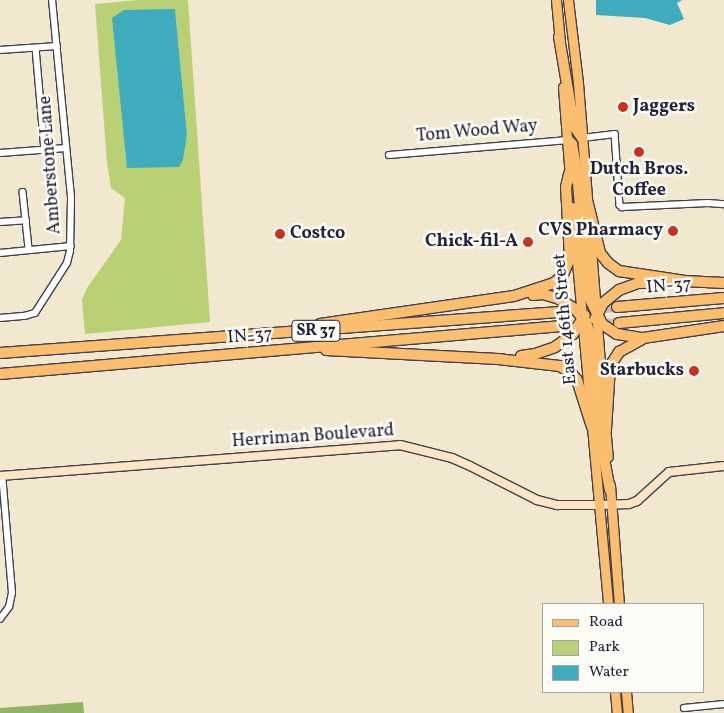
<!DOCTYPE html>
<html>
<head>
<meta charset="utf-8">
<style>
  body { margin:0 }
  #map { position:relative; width:724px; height:713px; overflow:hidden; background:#f2e8cf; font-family:Vollkorn,serif }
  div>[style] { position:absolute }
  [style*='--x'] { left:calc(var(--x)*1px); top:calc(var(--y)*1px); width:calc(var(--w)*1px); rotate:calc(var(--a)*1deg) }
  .green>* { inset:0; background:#b9d074 }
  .forest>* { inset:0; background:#92b266 }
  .water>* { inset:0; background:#3facbd }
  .highway-tunnel>* { height:10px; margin-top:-5px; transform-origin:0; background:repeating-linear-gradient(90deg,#c8c0b1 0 10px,transparent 0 15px) }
  .roads { filter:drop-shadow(1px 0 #414051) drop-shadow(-1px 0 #414051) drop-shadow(0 1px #414051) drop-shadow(0 -1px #414051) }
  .street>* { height:5.5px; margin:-2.75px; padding:0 2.75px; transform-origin:2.75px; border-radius:2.75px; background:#fff }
  .secondary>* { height:8px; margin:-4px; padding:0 4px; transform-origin:4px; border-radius:4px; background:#fde5c5 }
  .primary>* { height:9px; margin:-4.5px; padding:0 4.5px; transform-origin:4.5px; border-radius:4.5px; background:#fbbd6e }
  .highway>* { height:10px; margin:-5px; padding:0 5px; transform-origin:5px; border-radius:5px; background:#fbbd6e }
  .dots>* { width:14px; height:14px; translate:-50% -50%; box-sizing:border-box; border:2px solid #fdfcf7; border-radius:50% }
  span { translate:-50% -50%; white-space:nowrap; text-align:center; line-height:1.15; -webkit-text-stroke:5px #fdfcf7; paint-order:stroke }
  .shield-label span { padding:1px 4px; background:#fdfcf7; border:1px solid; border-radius:4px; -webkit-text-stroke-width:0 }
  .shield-label { font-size:16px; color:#22223b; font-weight:700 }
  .poi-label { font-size:18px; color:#22223b; font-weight:700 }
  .left { translate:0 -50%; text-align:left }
  .right { translate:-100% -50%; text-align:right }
  .street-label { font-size:18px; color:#22223b }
  .legend { position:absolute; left:542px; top:603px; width:162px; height:90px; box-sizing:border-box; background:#fdfcf7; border:1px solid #a5a5ac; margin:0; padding:6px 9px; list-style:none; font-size:15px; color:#22223b }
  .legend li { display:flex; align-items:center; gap:10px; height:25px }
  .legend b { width:25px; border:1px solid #a5a5ac }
</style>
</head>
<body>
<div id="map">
  <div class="green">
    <div style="clip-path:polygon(evenodd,138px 0,188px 0,210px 322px,85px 334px,82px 300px,87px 288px,121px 240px,125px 198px,111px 188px,107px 163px,95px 4px,138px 0,175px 9px,187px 135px,183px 160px,175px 9px)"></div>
  </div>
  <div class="forest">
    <div style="clip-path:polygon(83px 702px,84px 713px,0 713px,0 708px)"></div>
  </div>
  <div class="water">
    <div style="clip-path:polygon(596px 0,682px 0,677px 3px,684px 19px,670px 25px,645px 18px,596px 15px)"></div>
    <div style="clip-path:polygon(175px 9px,187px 135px,183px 160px,179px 167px,127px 168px,112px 18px,124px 10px)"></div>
  </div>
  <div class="highway-tunnel">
    <div style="--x:560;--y:312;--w:57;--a:-5"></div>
    <div style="--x:562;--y:326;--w:57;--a:-3"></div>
  </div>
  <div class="roads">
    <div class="street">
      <div style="--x:36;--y:48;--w:102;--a:85"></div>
      <div style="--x:0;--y:50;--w:57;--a:-4"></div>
      <div style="--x:582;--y:138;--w:33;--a:-7"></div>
      <div style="--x:615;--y:134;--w:71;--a:86"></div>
      <div style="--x:620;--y:205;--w:3;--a:45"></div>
      <div style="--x:622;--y:207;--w:86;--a:-2.7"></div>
      <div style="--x:708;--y:203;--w:16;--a:4"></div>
      <div style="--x:0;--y:153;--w:66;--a:-4.3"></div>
      <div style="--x:389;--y:155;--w:180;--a:-4.8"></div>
      <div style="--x:23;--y:192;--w:28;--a:84"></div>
      <div style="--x:0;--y:222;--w:26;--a:-4"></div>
      <div style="--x:26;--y:220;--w:30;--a:84"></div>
      <div style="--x:0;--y:253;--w:71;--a:-5.6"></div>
      <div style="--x:0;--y:318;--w:25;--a:-5"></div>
      <div style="--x:25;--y:316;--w:10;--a:-17"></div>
      <div style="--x:35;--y:313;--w:59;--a:-57.4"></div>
      <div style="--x:67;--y:263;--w:12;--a:-76"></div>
      <div style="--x:70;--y:251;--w:54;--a:-88.9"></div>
      <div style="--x:71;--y:197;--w:198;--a:-95.5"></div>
      <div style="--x:0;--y:619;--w:15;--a:-53"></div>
      <div style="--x:9;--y:607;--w:14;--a:-78"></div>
      <div style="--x:12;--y:593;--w:118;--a:-94.8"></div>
      <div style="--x:684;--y:708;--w:40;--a:-5.7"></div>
    </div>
    <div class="secondary">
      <div style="--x:0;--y:476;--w:401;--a:-4.4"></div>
      <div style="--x:400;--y:445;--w:54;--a:14"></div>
      <div style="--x:452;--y:458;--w:20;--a:24"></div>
      <div style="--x:470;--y:466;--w:75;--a:26.9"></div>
      <div style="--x:537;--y:500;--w:21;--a:14"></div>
      <div style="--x:557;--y:505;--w:43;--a:0"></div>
      <div style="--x:600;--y:505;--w:29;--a:-2"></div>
      <div style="--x:629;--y:504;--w:9;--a:-21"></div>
      <div style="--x:637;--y:501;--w:43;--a:-42.2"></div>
      <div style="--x:669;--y:472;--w:55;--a:-6.2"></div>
    </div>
    <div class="primary">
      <div style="--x:556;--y:0;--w:42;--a:84.6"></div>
      <div style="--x:568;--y:0;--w:84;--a:83.1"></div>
      <div style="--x:578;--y:83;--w:328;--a:85.5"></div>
      <div style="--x:563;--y:87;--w:92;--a:85.6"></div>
      <div style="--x:572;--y:207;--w:399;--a:84.8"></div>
      <div style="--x:605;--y:425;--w:32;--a:85"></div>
      <div style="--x:610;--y:485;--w:119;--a:85.7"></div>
      <div style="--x:615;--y:692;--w:21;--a:85"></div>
      <div style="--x:626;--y:692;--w:21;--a:85"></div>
    </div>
    <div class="highway">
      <div style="--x:559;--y:37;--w:90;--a:80.4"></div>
      <div style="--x:574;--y:126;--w:14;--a:56"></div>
      <div style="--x:568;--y:140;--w:6;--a:45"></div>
      <div style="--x:572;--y:144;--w:28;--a:80"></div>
      <div style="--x:577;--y:172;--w:123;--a:84.9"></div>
      <div style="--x:588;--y:295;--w:32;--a:64"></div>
      <div style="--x:602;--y:324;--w:18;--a:34"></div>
      <div style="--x:617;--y:334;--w:26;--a:9"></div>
      <div style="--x:643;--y:338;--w:82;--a:-8.4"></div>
      <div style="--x:588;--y:204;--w:50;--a:76.2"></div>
      <div style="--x:600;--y:253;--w:13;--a:51"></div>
      <div style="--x:608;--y:263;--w:14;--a:36"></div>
      <div style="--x:619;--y:271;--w:67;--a:8.6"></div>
      <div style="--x:685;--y:281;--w:39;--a:3"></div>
      <div style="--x:533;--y:295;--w:10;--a:-6"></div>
      <div style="--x:543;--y:294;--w:17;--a:17"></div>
      <div style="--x:559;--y:299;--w:19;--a:32"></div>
      <div style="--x:575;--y:309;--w:17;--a:50"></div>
      <div style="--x:586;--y:322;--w:20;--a:72"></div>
      <div style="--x:592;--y:341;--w:91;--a:85.6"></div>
      <div style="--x:599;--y:432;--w:59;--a:79.3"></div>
      <div style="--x:617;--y:307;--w:107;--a:-4.8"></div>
      <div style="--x:595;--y:319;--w:18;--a:-63"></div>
      <div style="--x:603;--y:303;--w:21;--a:-39"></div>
      <div style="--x:619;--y:290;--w:20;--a:-20"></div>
      <div style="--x:638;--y:283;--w:16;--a:0"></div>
      <div style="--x:619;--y:323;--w:105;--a:-5.4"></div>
      <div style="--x:320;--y:324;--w:196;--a:-8.2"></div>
      <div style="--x:514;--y:296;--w:42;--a:-18"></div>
      <div style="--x:554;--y:283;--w:12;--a:-42"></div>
      <div style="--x:563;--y:275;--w:18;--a:-68"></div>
      <div style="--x:570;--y:258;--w:71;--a:-93.2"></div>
      <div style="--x:566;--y:187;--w:13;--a:-77"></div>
      <div style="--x:326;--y:350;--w:172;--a:3"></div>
      <div style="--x:498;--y:359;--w:62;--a:6.4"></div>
      <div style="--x:560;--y:366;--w:14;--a:34"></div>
      <div style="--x:572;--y:374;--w:8;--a:50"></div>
      <div style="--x:577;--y:380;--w:49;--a:72.3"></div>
      <div style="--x:0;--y:353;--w:561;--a:-4.19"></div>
      <div style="--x:521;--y:356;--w:14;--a:-8"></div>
      <div style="--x:535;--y:354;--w:21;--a:-19"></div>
      <div style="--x:555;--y:347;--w:22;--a:-36"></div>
      <div style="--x:573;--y:334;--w:22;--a:-58"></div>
      <div style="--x:0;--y:374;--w:564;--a:-4.88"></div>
      <div style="--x:606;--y:430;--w:64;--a:-86.4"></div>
      <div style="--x:610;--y:366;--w:17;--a:-57"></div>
      <div style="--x:619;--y:352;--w:26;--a:-29"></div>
    </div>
  </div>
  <div class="dots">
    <div style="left:623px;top:107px;background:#c8321e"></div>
    <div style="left:639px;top:152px;background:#c8321e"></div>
    <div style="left:673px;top:231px;background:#c8321e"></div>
    <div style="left:280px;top:234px;background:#c8321e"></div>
    <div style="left:528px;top:242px;background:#c8321e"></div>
    <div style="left:694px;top:371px;background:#c8321e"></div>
  </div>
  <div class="shield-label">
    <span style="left:316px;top:331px">SR 37</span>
  </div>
  <div class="poi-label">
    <span class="left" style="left:633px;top:107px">Jaggers</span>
    <span style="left:639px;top:181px">Dutch Bros.<br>Coffee</span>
    <span class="right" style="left:663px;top:231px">CVS Pharmacy</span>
    <span class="left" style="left:290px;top:234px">Costco</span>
    <span class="right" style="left:518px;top:242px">Chick-fil-A</span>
    <span class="right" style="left:684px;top:371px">Starbucks</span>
  </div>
  <div class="street-label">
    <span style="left:477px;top:132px;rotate:-5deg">Tom Wood Way</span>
    <span style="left:51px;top:165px;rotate:-94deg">Amberstone Lane</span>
    <span style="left:669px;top:287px;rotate:-5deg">IN-37</span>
    <span style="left:566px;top:319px;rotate:-95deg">East 146th Street</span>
    <span style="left:250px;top:337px;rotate:-5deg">IN-37</span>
    <span style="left:313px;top:437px;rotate:-4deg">Herriman Boulevard</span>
  </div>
  <ul class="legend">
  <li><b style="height:6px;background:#fbbd6e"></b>Road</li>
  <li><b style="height:14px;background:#b9d074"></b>Park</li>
  <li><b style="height:14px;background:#3facbd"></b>Water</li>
  </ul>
</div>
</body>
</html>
